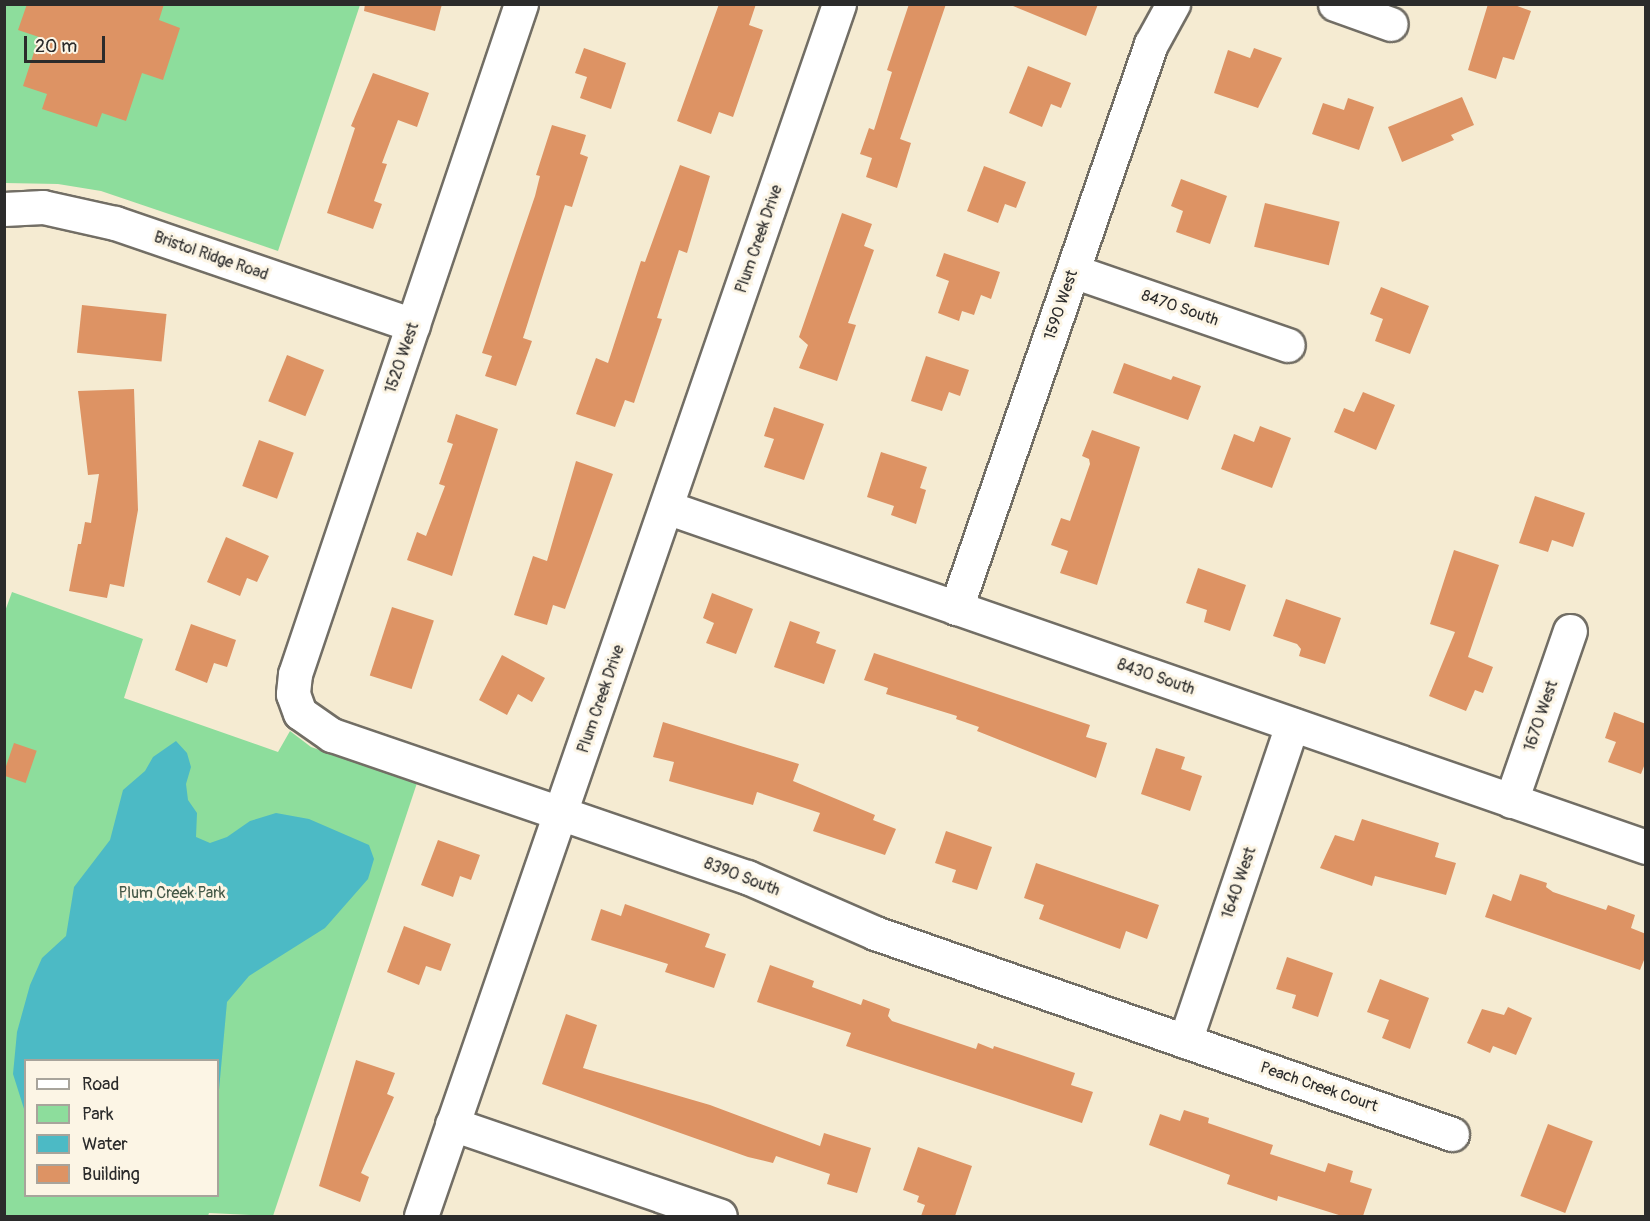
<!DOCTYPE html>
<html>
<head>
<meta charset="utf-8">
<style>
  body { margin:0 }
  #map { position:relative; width:1650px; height:1221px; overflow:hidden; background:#f5ebd2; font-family:Pangolin,sans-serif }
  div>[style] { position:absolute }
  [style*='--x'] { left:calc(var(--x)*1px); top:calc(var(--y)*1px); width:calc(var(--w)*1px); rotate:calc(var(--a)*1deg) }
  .green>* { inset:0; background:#8ddd9c }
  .water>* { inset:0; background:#4cbac5 }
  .building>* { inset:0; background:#dd9364; transform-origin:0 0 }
  .roads { filter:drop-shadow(2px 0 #726e65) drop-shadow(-2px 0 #726e65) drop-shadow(0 2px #726e65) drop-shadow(0 -2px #726e65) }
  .minor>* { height:33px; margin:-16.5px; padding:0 16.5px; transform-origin:16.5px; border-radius:16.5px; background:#fff }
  span { translate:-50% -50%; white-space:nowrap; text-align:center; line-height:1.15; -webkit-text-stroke:6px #fcf5e5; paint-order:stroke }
  .street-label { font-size:16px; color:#2b2b2b }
  .park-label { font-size:16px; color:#445847 }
  .frame { position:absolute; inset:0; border:6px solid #2b2b2b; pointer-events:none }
  .legend { position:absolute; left:24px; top:1059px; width:195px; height:138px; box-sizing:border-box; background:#fcf5e5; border:2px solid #a8a49b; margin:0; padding:8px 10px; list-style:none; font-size:18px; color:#2b2b2b }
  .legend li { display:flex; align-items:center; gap:12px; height:30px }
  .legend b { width:30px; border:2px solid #a8a49b }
  .scale { position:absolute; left:24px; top:36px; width:81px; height:27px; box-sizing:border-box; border:3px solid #2b2b2b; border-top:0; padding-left:8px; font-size:18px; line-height:21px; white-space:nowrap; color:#2b2b2b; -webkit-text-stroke:4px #fcf5e5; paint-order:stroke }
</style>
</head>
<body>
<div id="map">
  <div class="green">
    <div style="clip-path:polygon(5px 5px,360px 5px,278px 251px,101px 191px,58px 184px,5px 183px)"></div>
    <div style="clip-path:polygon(evenodd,12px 592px,143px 639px,124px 698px,278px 752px,290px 731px,311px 747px,417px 783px,273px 1216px,209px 1213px,208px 1216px,5px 1216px,4px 614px,12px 592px,26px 1060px,218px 1060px,218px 1196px,26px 1196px,26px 1060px)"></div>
  </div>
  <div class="water">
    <div style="clip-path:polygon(176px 741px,187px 753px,191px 767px,186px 784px,188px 800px,197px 813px,196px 837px,210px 843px,227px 837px,250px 821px,276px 813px,309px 819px,369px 845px,374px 859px,368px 879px,325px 928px,249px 976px,227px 1002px,218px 1101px,218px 1060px,26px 1060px,25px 1112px,13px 1074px,17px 1032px,30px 985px,42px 958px,66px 936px,74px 887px,110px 840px,123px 790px,145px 771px,153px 757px)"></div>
  </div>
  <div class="building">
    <div style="clip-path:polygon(27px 4px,164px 4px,159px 20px,180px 28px,163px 80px,142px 73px,126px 121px,102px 113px,97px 127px,42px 109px,47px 94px,23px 86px,39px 37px,18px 30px)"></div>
    <div style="clip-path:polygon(365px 4px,442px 4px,435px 31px,364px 11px)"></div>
    <div style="clip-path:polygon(719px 4px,756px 4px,749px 25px,763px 30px,733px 117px,719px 112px,711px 134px,677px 121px)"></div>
    <div style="clip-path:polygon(909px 4px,946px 4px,900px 139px,911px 143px,897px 188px,866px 177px,872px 158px,860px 154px,869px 128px,874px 130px,892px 72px,887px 70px)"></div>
    <div style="clip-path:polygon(1008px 4px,1098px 4px,1086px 36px)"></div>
    <div style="clip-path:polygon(1488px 4px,1512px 4px,1531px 11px,1514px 60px,1503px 57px,1496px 79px,1468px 70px)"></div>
    <div style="clip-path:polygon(584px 48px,626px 63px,611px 109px,580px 98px,587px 77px,575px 73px)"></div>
    <div style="clip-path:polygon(1254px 48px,1282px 58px,1258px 108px,1214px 93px,1228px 50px,1250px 58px)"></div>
    <div style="clip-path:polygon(1028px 66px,1071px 83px,1061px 108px,1051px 104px,1042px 127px,1009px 113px)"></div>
    <div style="clip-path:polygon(373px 73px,429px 93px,417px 127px,398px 120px,382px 163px,387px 164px,374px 201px,382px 204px,373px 229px,327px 213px,355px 128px,351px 126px)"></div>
    <div style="clip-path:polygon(1462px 97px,1474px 125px,1451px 135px,1454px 140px,1402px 162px,1388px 127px)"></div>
    <div style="clip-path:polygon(1348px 98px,1374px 107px,1359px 150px,1312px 134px,1323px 103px,1344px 110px)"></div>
    <div style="clip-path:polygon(552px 125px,586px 135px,580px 154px,588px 157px,572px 207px,565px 205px,523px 338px,532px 341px,516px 386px,485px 376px,492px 356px,482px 353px,535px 196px,540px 176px,536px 175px)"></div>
    <div style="clip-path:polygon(680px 165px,710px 176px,687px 253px,679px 250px,657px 318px,662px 319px,634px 403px,625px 400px,615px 427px,576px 414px,596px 358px,608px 363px,641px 261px,645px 262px)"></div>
    <div style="clip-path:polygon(984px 166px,1026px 182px,1016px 208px,1005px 204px,998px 223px,967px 211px)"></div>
    <div style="clip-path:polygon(1181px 179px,1227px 196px,1210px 244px,1176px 232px,1183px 211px,1171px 206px)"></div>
    <div style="left:1265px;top:203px;width:77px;height:45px;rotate:14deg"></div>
    <div style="clip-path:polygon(842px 213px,872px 224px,864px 246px,874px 250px,848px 323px,856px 325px,837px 381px,799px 368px,808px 345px,799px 337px)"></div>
    <div style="clip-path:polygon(944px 253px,1000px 272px,991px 299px,981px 295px,974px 315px,962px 311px,959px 321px,938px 313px,949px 281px,936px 276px)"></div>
    <div style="clip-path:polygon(1381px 287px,1429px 306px,1410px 354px,1375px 341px,1383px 319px,1370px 314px)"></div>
    <div style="left:82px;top:305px;width:85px;height:48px;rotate:6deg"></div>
    <div style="left:287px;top:355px;width:40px;height:50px;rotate:22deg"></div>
    <div style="clip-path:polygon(926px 356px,969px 370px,960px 396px,949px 392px,942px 411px,911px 401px)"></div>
    <div style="clip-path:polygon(1124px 363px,1171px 380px,1173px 376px,1201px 386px,1188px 420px,1113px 393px)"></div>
    <div style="clip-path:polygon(134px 389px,138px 510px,124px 587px,110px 584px,107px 598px,69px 591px,78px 544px,81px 544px,85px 522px,91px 523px,99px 474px,88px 475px,78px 391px)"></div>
    <div style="clip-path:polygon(1363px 392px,1395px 405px,1376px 450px,1334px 432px,1344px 408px,1354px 412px)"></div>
    <div style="clip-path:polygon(774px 407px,824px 424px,804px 480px,764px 467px,774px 439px,764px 436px)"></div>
    <div style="clip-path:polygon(456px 414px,498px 429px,452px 576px,407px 560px,417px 532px,426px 536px,445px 486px,439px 484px,453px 444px,447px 442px)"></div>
    <div style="clip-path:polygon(1260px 426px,1291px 438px,1272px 488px,1221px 469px,1234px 434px,1254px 442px)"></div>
    <div style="clip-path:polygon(1092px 430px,1140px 447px,1097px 585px,1060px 573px,1068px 551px,1051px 545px,1061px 518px,1070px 521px,1090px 464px,1089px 459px,1082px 456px)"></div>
    <div style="left:259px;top:440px;width:37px;height:49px;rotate:20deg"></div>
    <div style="clip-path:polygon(881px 452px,927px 467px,920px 488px,926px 490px,916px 524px,891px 515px,894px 506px,867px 497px)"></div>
    <div style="clip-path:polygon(576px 461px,613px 474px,565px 609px,553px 605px,547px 625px,514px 615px,533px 556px,547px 561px)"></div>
    <div style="clip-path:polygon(1535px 496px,1585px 513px,1573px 547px,1552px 540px,1548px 552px,1519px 543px)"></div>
    <div style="clip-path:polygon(226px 537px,269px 556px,257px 582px,247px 578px,240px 596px,207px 582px)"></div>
    <div style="clip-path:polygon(1454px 550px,1499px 565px,1468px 657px,1493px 667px,1483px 693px,1475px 690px,1466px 711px,1429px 696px,1455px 632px,1430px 624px)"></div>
    <div style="clip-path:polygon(1198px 568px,1246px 585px,1230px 631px,1204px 622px,1207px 610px,1186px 603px)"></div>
    <div style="clip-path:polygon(712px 593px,753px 609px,736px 654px,706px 643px,714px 623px,703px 618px)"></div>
    <div style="clip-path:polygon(1286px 599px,1341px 618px,1325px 664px,1299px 656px,1301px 649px,1297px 644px,1273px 636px)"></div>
    <div style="left:392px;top:607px;width:44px;height:72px;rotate:18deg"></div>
    <div style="clip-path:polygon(790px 621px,820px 632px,816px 643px,836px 650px,824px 684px,774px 667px)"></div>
    <div style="clip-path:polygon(191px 624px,236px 640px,227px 667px,214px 663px,207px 683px,175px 670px)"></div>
    <div style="clip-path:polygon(874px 653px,1090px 725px,1086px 737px,1107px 743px,1096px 778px,977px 731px,979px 727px,956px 719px,957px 716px,886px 694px,888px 688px,864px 680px)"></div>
    <div style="clip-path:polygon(502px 655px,545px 678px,532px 702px,518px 694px,507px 715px,479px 700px)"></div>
    <div style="clip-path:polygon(1614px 712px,1646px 724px,1646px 761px,1641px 774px,1608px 762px,1616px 742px,1605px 738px)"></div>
    <div style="clip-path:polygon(663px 722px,799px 764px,793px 781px,875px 815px,873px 820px,896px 829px,885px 855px,813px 831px,820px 813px,757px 792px,753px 805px,669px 781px,674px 762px,653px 757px)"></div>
    <div style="left:14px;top:743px;width:24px;height:34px;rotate:19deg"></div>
    <div style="clip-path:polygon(1156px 748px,1185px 757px,1181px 769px,1202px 776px,1190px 811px,1141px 794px)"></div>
    <div style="clip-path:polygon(1362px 819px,1439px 843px,1435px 857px,1456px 863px,1446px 895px,1375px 876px,1372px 886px,1320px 868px,1335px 835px,1354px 841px)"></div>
    <div style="clip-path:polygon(946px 831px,992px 847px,977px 890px,952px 882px,956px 870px,935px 863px)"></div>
    <div style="clip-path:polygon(438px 840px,480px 855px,471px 880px,460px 876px,453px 897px,421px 885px)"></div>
    <div style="clip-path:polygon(1036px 863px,1159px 905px,1147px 939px,1126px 931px,1120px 949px,1039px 919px,1044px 905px,1024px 898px)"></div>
    <div style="clip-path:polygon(1520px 874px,1547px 883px,1546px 887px,1553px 892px,1606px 910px,1608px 905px,1635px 915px,1631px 928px,1646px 934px,1646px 955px,1640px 970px,1485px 917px,1493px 894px,1511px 901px)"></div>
    <div style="clip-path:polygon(625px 904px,710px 934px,705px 947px,726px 954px,714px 988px,665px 972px,668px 964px,591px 940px,601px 909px,621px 916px)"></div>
    <div style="clip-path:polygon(404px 926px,451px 944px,441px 971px,426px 966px,419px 985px,387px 972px)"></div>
    <div style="clip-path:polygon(1287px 957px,1333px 973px,1318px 1017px,1292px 1008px,1296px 995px,1276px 989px)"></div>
    <div style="clip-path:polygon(770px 965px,814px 981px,812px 987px,861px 1005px,863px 999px,890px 1009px,888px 1016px,892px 1021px,976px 1049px,978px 1043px,993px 1049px,994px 1046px,1075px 1073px,1071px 1085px,1093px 1092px,1082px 1123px,846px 1046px,851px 1033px,757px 1002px)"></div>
    <div style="clip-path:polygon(1380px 979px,1429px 998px,1410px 1049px,1382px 1038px,1389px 1020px,1367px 1012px)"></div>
    <div style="clip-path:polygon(1508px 1007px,1532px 1018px,1516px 1055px,1493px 1046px,1490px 1053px,1467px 1043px,1482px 1009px,1504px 1015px)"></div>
    <div style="clip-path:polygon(566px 1014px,597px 1025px,583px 1068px,710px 1105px,820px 1146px,824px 1133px,871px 1148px,857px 1193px,827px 1184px,830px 1174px,776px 1156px,773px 1163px,748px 1157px,542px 1084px)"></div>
    <div style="clip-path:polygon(356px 1060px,395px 1073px,387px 1094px,394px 1097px,361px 1173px,369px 1177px,360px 1202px,319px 1186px)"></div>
    <div style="clip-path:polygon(1184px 1110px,1209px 1118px,1208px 1123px,1273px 1145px,1270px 1154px,1325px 1172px,1328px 1163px,1353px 1171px,1350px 1182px,1372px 1189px,1363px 1216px,1342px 1216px,1278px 1196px,1277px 1201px,1227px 1184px,1230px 1175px,1149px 1145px,1160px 1114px,1180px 1121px)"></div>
    <div style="left:1548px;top:1124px;width:48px;height:77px;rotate:21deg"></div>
    <div style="clip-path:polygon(918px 1147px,972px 1166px,955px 1216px,921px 1216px,925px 1205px,917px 1202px,919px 1196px,903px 1190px)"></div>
  </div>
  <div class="roads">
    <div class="minor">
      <div style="--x:521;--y:4;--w:707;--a:108.64"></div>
      <div style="--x:295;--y:674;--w:20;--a:96"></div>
      <div style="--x:293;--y:694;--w:20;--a:70"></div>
      <div style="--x:300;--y:713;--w:39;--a:35"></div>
      <div style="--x:332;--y:735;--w:439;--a:18.9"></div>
      <div style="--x:747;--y:877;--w:140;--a:23.6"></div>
      <div style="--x:875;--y:933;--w:611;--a:19.21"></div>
      <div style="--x:1335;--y:4;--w:59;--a:19.7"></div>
      <div style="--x:4;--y:209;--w:39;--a:-3"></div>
      <div style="--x:43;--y:207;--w:74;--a:12.5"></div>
      <div style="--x:115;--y:223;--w:315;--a:18.9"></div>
      <div style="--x:1073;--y:271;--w:227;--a:19"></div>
      <div style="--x:666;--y:507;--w:1037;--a:19.13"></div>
      <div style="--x:956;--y:608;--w:597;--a:-70.93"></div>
      <div style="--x:1151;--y:44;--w:46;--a:-61.2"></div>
      <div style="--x:1511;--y:801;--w:180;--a:-70.9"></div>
      <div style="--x:1185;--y:1041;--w:334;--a:-71.3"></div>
      <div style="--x:452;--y:1124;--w:283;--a:18.9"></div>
      <div style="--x:421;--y:1216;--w:1282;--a:-70.97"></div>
    </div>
  </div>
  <div class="street-label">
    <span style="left:759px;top:239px;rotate:-71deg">Plum Creek Drive</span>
    <span style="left:211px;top:256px;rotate:19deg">Bristol Ridge Road</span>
    <span style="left:1061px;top:305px;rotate:-71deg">1590 West</span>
    <span style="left:1180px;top:308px;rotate:19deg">8470 South</span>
    <span style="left:402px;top:358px;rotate:-71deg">1520 West</span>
    <span style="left:1156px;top:677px;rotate:19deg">8430 South</span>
    <span style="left:601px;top:699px;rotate:-71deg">Plum Creek Drive</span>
    <span style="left:1541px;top:716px;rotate:-71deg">1670 West</span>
    <span style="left:742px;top:877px;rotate:21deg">8390 South</span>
    <span style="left:1239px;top:883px;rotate:-71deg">1640 West</span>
    <span style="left:1319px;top:1087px;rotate:19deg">Peach Creek Court</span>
  </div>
  <div class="park-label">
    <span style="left:172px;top:893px">Plum Creek Park</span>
  </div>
  <div class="frame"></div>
  <ul class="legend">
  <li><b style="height:8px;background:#fff"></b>Road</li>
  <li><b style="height:16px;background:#8ddd9c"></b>Park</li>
  <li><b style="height:16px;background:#4cbac5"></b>Water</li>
  <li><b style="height:16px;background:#dd9364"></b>Building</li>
  </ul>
  <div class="scale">20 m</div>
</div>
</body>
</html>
